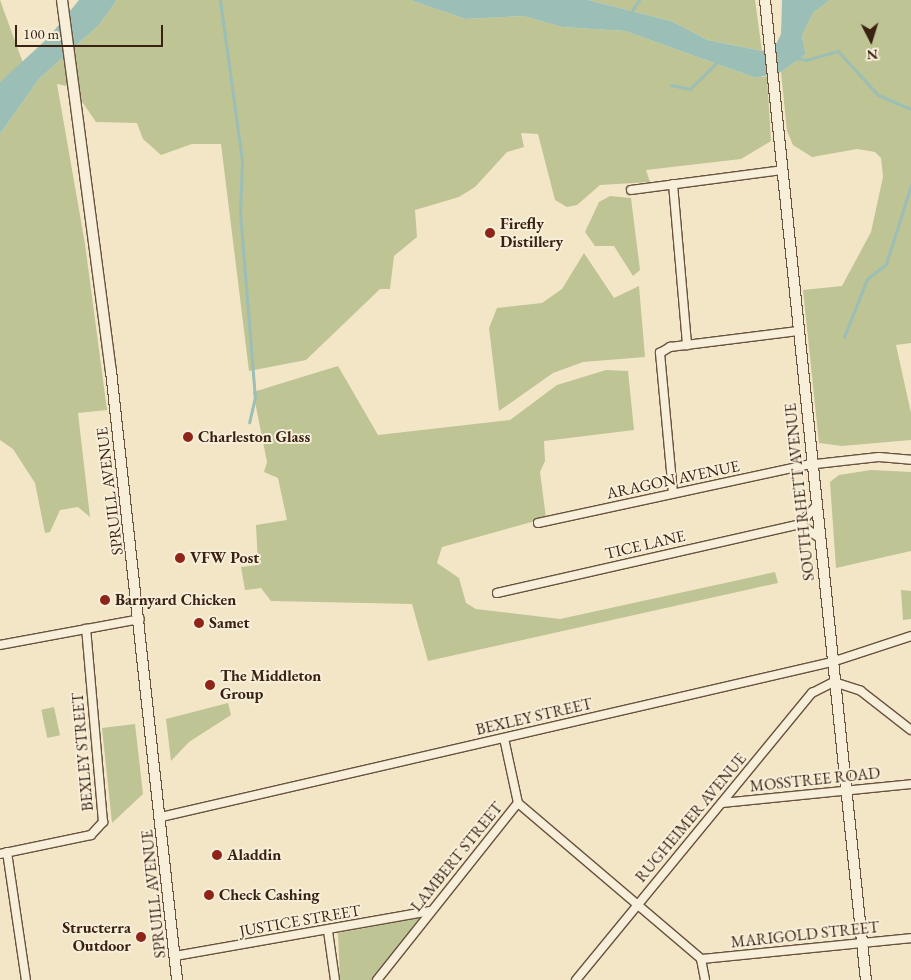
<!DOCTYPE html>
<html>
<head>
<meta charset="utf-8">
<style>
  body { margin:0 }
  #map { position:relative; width:911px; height:980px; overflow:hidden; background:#f3e6c6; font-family:"EB Garamond",serif }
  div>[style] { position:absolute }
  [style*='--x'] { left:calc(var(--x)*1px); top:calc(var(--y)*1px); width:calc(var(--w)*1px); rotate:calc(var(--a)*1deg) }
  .green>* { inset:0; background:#bec493; transform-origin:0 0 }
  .water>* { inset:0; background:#9bbfb6 }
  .stream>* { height:3px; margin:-1.5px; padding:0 1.5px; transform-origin:1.5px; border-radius:1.5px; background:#9bbfb6 }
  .roads { filter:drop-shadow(1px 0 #68523e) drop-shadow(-1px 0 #68523e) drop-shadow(0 1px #68523e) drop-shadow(0 -1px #68523e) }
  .minor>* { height:8px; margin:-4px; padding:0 4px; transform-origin:4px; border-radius:4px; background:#f7efda }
  .tertiary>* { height:10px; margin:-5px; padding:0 5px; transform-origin:5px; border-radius:5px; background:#f7efda }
  .dots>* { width:14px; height:14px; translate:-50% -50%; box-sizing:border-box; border:2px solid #f7efda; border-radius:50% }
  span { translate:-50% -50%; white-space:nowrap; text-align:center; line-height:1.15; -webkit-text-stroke:4px #f7efda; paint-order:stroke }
  .poi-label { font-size:16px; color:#3a2111; font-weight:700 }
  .left { translate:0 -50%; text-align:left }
  .right { translate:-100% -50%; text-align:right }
  .street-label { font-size:16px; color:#3a2111 }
  .north { position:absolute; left:846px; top:15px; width:50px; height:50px; -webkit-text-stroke:4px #f7efda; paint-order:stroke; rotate:175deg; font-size:14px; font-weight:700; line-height:20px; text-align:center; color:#3a2111 }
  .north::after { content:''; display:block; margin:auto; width:18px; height:22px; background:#3a2111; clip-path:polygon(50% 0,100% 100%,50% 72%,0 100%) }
  .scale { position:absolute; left:15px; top:25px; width:148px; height:22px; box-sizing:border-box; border:2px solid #3a2111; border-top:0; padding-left:6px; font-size:15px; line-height:18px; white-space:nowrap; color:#3a2111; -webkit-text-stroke:4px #f7efda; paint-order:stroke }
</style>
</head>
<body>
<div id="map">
  <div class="green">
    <div style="clip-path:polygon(0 0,23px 63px,0 82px)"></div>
    <div style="clip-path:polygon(117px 0,410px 0,465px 19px,523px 16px,562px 27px,625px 31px,756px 78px,767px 76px,771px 141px,741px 159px,646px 170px,650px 182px,600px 185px,577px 205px,567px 207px,555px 200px,538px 134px,521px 133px,524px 147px,507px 152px,475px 187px,459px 197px,415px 210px,417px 237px,394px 256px,390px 289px,380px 289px,306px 360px,249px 371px,221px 144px,192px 144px,161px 155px,143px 139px,137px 123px,96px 122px,72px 87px,57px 84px,85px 244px,107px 410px,78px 413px,90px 517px,78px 507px,60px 510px,50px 532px,45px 533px,35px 483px,13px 449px,0 440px,0 134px,39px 79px,99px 25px)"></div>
    <div style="clip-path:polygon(588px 0,755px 0,762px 51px,708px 40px,671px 21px)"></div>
    <div style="clip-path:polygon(830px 0,911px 0,911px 343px,896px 345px,911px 413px,911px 440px,842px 446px,819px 443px,803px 290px,842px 286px,871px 232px,883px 177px,881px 158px,875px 152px,857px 149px,812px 157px,793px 145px,787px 131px,781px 72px,806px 54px,802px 36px,813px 13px)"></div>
    <div style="clip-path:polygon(610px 196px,631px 198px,640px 270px,633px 276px,614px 246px,595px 246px,585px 232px,599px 202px)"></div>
    <div style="clip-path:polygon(584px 253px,614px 298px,639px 286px,645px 357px,583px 362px,553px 373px,499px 411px,489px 328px,497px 308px,542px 303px,562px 289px)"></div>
    <div style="clip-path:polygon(338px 366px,378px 435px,510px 420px,557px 385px,606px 370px,628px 371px,634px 430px,544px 441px,545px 461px,540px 472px,546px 518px,442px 547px,437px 563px,459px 578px,466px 603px,476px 609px,560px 619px,775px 572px,778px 583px,428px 661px,412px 604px,271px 601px,261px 588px,245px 590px,241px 567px,258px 565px,256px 525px,287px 520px,278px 478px,264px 472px,267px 462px,253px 392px)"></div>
    <div style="clip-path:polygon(871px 470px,911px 472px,911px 551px,836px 568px,830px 482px,839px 475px)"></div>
    <div style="clip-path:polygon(901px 590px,911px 591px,911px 619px,903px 620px)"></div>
    <div style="clip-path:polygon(228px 703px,231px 715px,189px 742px,171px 761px,166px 719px)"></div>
    <div style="left:54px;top:707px;width:29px;height:13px;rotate:78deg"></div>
    <div style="clip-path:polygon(135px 724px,143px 794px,112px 823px,102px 728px)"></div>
    <div style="clip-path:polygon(419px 918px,375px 980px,340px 980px,338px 933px)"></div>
  </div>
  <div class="water">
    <div style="clip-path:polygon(79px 0,117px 0,99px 25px,39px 79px,0 134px,0 82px,48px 38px)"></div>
    <div style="clip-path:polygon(410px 0,588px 0,671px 21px,708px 40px,762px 51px,776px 44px,781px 34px,782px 0,830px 0,813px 13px,802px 36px,806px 54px,781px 72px,756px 78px,625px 31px,562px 27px,523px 16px,465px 19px)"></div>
  </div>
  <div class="stream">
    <div style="--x:220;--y:0;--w:162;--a:82.2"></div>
    <div style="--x:242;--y:161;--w:51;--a:92.2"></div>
    <div style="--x:240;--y:212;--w:186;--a:85.4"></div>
    <div style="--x:255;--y:397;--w:26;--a:103"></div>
    <div style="--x:631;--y:12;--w:14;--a:-56"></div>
    <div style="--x:795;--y:58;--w:11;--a:10"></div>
    <div style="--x:806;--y:60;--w:33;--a:-16"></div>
    <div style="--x:838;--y:51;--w:59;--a:47.7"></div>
    <div style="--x:878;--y:95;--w:36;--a:23"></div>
    <div style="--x:671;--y:85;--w:19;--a:12"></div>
    <div style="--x:690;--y:89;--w:40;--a:-45"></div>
    <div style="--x:844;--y:337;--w:62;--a:-68.4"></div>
    <div style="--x:867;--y:279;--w:24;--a:-38"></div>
    <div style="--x:886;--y:264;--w:83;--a:-72.4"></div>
  </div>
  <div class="roads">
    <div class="minor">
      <div style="--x:673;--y:184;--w:162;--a:85"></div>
      <div style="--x:631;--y:190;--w:152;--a:-7.5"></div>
      <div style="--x:673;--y:493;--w:141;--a:-95.3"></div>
      <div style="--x:660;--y:353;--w:12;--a:-31"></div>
      <div style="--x:670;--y:347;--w:129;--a:-7.1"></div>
      <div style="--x:538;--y:523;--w:275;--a:-12.2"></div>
      <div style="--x:807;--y:465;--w:72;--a:-6.3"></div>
      <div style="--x:879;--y:457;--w:32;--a:5"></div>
      <div style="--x:800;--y:524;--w:24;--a:36"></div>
      <div style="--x:800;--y:524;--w:24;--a:-48"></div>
      <div style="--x:497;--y:593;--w:311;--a:-12.8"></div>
      <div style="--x:0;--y:645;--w:142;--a:-10.5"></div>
      <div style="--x:518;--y:803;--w:240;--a:40.4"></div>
      <div style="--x:701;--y:959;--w:21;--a:79"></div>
      <div style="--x:722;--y:803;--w:190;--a:-5.7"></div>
      <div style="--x:161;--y:817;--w:689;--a:-13.01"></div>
      <div style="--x:832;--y:662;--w:83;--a:-18.2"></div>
      <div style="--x:7;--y:852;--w:129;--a:81.6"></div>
      <div style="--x:0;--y:854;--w:93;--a:-11.8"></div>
      <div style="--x:91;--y:835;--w:18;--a:-47"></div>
      <div style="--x:103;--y:822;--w:194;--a:-95"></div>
      <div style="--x:328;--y:931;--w:49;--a:81.9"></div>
      <div style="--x:175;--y:956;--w:259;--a:-10"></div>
      <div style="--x:701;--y:959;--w:211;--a:-5.7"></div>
      <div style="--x:377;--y:980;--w:226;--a:-51.5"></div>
      <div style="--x:518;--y:803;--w:66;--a:-102.2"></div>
      <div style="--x:576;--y:980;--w:372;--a:-50.6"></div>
      <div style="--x:812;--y:693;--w:25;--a:-27"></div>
      <div style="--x:834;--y:682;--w:28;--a:18"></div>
      <div style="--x:861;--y:691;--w:63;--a:38"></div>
    </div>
    <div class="tertiary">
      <div style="--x:62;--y:0;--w:374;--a:82.5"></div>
      <div style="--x:111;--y:371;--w:613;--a:83.81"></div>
      <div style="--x:765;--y:0;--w:985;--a:84.12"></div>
    </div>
  </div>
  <div class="dots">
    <div style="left:490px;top:233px;background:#8f2418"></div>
    <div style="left:188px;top:437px;background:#8f2418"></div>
    <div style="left:180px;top:558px;background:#8f2418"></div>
    <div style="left:105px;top:600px;background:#8f2418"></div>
    <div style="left:199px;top:623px;background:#8f2418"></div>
    <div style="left:210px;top:685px;background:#8f2418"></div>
    <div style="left:217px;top:855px;background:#8f2418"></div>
    <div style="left:209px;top:895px;background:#8f2418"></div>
    <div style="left:141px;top:937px;background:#8f2418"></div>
  </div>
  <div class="poi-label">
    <span class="left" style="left:500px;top:233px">Firefly<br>Distillery</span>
    <span class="left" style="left:198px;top:437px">Charleston Glass</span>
    <span class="left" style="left:190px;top:558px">VFW Post</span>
    <span class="left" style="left:115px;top:600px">Barnyard Chicken</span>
    <span class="left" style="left:209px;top:623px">Samet</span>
    <span class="left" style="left:220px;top:685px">The Middleton<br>Group</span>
    <span class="left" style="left:227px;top:855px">Aladdin</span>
    <span class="left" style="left:219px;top:895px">Check Cashing</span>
    <span class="right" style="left:131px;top:937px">Structerra<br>Outdoor</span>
  </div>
  <div class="street-label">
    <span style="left:673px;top:480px;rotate:-12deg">ARAGON AVENUE</span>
    <span style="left:110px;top:491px;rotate:-97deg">SPRUILL AVENUE</span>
    <span style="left:800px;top:492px;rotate:-96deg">SOUTH RHETT AVENUE</span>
    <span style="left:645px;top:545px;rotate:-13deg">TICE LANE</span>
    <span style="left:534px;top:717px;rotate:-13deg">BEXLEY STREET</span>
    <span style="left:83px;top:752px;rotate:-95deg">BEXLEY STREET</span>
    <span style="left:815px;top:780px;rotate:-6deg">MOSSTREE ROAD</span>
    <span style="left:691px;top:818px;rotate:-50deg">RUGHEIMER AVENUE</span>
    <span style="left:457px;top:857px;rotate:-51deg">LAMBERT STREET</span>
    <span style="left:154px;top:894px;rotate:-96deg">SPRUILL AVENUE</span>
    <span style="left:300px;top:921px;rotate:-10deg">JUSTICE STREET</span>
    <span style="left:805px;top:935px;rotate:-6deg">MARIGOLD STREET</span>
  </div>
  <div class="north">N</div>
  <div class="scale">100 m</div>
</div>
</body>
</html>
